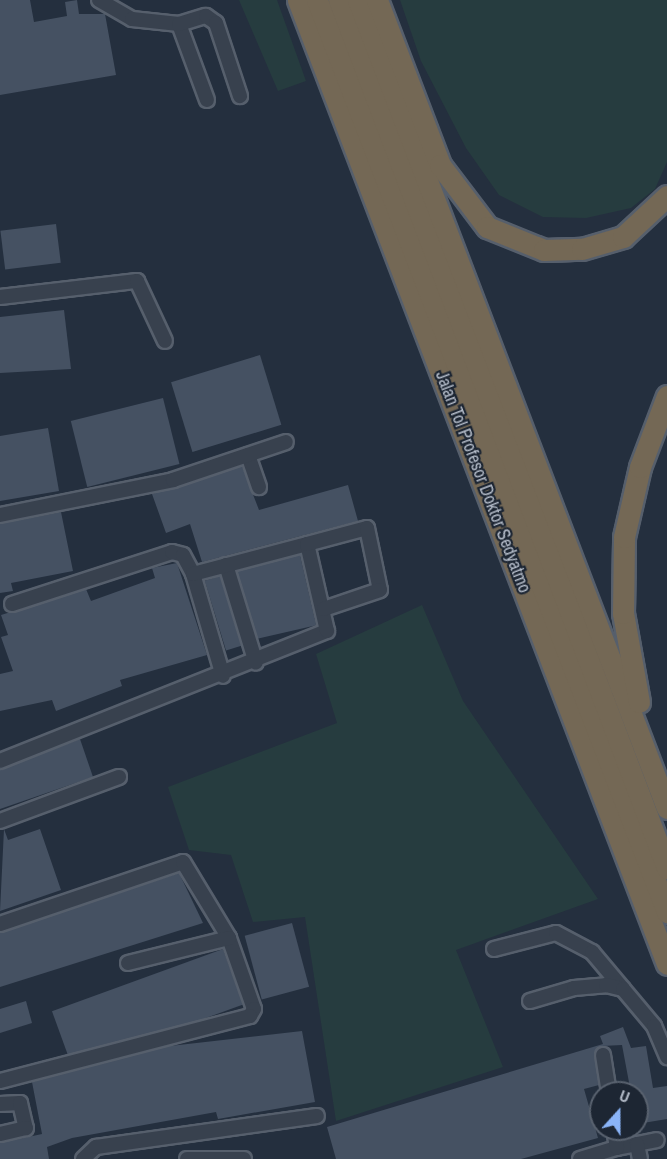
<!DOCTYPE html>
<html>
<head>
<meta charset="utf-8">
<style>
  body { margin:0 }
  #map { position:relative; width:667px; height:1159px; overflow:hidden; background:#242f3e; font-family:"Archivo Narrow",sans-serif }
  div>[style] { position:absolute }
  [style*='--x'] { left:calc(var(--x)*1px); top:calc(var(--y)*1px); width:calc(var(--w)*1px); rotate:calc(var(--a)*1deg) }
  .green>* { inset:0; background:#263c3f }
  .building>* { inset:0; background:#455162; transform-origin:0 0 }
  .roads { filter:drop-shadow(2px 0 #565f6c) drop-shadow(-2px 0 #565f6c) drop-shadow(0 2px #565f6c) drop-shadow(0 -2px #565f6c) }
  .minor>* { height:14px; margin:-7px; padding:0 7px; transform-origin:7px; border-radius:7px; background:#38414e }
  .highway>* { height:21px; margin:-10.5px; padding:0 10.5px; transform-origin:10.5px; border-radius:10.5px; background:#746855 }
  span { translate:-50% -50%; white-space:nowrap; text-align:center; line-height:1.15; -webkit-text-stroke:4.5px #1d2633; paint-order:stroke }
  .street-label { font-size:18px; color:#b4bcc9 }
  .north { position:absolute; left:589px; top:1081px; width:60px; height:60px; box-sizing:border-box; background:#1d2633; border:2px solid #59626f; border-radius:50%; rotate:21deg; font-size:16px; font-weight:700; line-height:24px; text-align:center; color:#b4bcc9 }
  .north::after { content:''; display:block; margin:auto; width:21px; height:27px; background:#8ab4f8; clip-path:polygon(50% 0,100% 100%,50% 72%,0 100%) }
</style>
</head>
<body>
<div id="map">
  <div class="green">
    <div style="clip-path:polygon(239px 0,277px 0,306px 81px,278px 91px)"></div>
    <div style="clip-path:polygon(400px 0,667px 0,667px 162px,655px 189px,631px 208px,586px 218px,543px 217px,499px 195px,466px 148px,421px 61px)"></div>
    <div style="clip-path:polygon(422px 605px,463px 701px,598px 899px,456px 950px,503px 1067px,336px 1121px,305px 917px,253px 922px,231px 855px,189px 850px,168px 787px,337px 723px,316px 654px)"></div>
  </div>
  <div class="building">
    <div style="clip-path:polygon(0 0,30px 0,34px 22px,67px 16px,65px 2px,77px 0,79px 14px,105px 14px,116px 75px,0 95px)"></div>
    <div style="left:56px;top:224px;width:39px;height:56px;rotate:83deg"></div>
    <div style="clip-path:polygon(64px 310px,71px 369px,0 373px,0 317px)"></div>
    <div style="left:260px;top:355px;width:73px;height:93px;rotate:73deg"></div>
    <div style="left:163px;top:398px;width:68px;height:95px;rotate:76deg"></div>
    <div style="clip-path:polygon(48px 428px,59px 491px,0 501px,0 436px)"></div>
    <div style="clip-path:polygon(242px 466px,259px 510px,348px 485px,358px 521px,202px 562px,190px 524px,166px 533px,152px 494px)"></div>
    <div style="clip-path:polygon(61px 512px,73px 571px,11px 583px,13px 591px,0 593px,0 524px)"></div>
    <div style="left:300px;top:555px;width:72px;height:65px;rotate:77deg"></div>
    <div style="clip-path:polygon(177px 563px,207px 655px,120px 680px,122px 686px,56px 711px,52px 700px,0 711px,0 674px,13px 671px,1px 637px,8px 635px,1px 615px,86px 589px,91px 601px,155px 578px,152px 568px)"></div>
    <div style="left:220px;top:576px;width:73px;height:16px;rotate:73deg"></div>
    <div style="clip-path:polygon(80px 739px,93px 777px,0 809px,0 770px)"></div>
    <div style="clip-path:polygon(4px 829px,8px 840px,40px 829px,61px 890px,0 911px)"></div>
    <div style="clip-path:polygon(179px 873px,203px 923px,0 987px,0 933px)"></div>
    <div style="left:292px;top:923px;width:66px;height:49px;rotate:75deg"></div>
    <div style="left:223px;top:949px;width:59px;height:182px;rotate:70deg"></div>
    <div style="clip-path:polygon(26px 1001px,32px 1023px,0 1033px,0 1009px)"></div>
    <div style="clip-path:polygon(623px 1027px,631px 1048px,646px 1046px,653px 1088px,667px 1086px,667px 1119px,637px 1124px,637px 1093px,631px 1093px,622px 1045px,602px 1046px,594px 1055px,599px 1085px,584px 1089px,598px 1138px,521px 1159px,336px 1159px,327px 1127px,603px 1044px,600px 1036px)"></div>
    <div style="clip-path:polygon(302px 1031px,315px 1102px,218px 1119px,216px 1112px,72px 1138px,47px 1147px,49px 1159px,0 1159px,0 1143px,42px 1134px,32px 1082px,170px 1046px)"></div>
  </div>
  <div class="roads">
    <div class="minor">
      <div style="--x:99;--y:0;--w:38;--a:30"></div>
      <div style="--x:132;--y:19;--w:47;--a:6.1"></div>
      <div style="--x:179;--y:24;--w:81;--a:69.8"></div>
      <div style="--x:179;--y:24;--w:28;--a:-17"></div>
      <div style="--x:206;--y:16;--w:12;--a:35"></div>
      <div style="--x:216;--y:23;--w:77;--a:71.8"></div>
      <div style="--x:0;--y:297;--w:138;--a:-6.7"></div>
      <div style="--x:137;--y:281;--w:66;--a:65"></div>
      <div style="--x:248;--y:455;--w:34;--a:71"></div>
      <div style="--x:0;--y:515;--w:177;--a:-11.4"></div>
      <div style="--x:173;--y:480;--w:119;--a:-18.6"></div>
      <div style="--x:226;--y:565;--w:102;--a:73"></div>
      <div style="--x:193;--y:574;--w:106;--a:73.6"></div>
      <div style="--x:12;--y:604;--w:168;--a:-18"></div>
      <div style="--x:172;--y:552;--w:11;--a:15"></div>
      <div style="--x:183;--y:555;--w:21;--a:62"></div>
      <div style="--x:193;--y:574;--w:118;--a:-14.7"></div>
      <div style="--x:0;--y:761;--w:352;--a:-21.7"></div>
      <div style="--x:327;--y:631;--w:89;--a:-102.9"></div>
      <div style="--x:307;--y:544;--w:62;--a:-14.9"></div>
      <div style="--x:367;--y:528;--w:63;--a:78.2"></div>
      <div style="--x:380;--y:590;--w:59;--a:161.3"></div>
      <div style="--x:0;--y:821;--w:127;--a:-20.3"></div>
      <div style="--x:0;--y:924;--w:193;--a:-18.7"></div>
      <div style="--x:183;--y:862;--w:89;--a:58.8"></div>
      <div style="--x:229;--y:938;--w:75;--a:70.6"></div>
      <div style="--x:254;--y:1009;--w:8;--a:120"></div>
      <div style="--x:250;--y:1016;--w:258;--a:165.4"></div>
      <div style="--x:494;--y:949;--w:64;--a:-14.5"></div>
      <div style="--x:556;--y:933;--w:41;--a:27.8"></div>
      <div style="--x:592;--y:952;--w:48;--a:50"></div>
      <div style="--x:128;--y:963;--w:104;--a:-13.9"></div>
      <div style="--x:530;--y:1001;--w:46;--a:-16.5"></div>
      <div style="--x:574;--y:988;--w:32;--a:-5"></div>
      <div style="--x:606;--y:985;--w:17;--a:13"></div>
      <div style="--x:623;--y:989;--w:48;--a:50"></div>
      <div style="--x:654;--y:1026;--w:34;--a:67"></div>
      <div style="--x:603;--y:1055;--w:38;--a:81"></div>
      <div style="--x:0;--y:1104;--w:20;--a:-3"></div>
      <div style="--x:20;--y:1103;--w:26;--a:77"></div>
      <div style="--x:26;--y:1128;--w:27;--a:167"></div>
      <div style="--x:637;--y:1144;--w:20;--a:-11"></div>
      <div style="--x:617;--y:1148;--w:20;--a:-11"></div>
      <div style="--x:637;--y:1144;--w:15;--a:79"></div>
      <div style="--x:83;--y:1159;--w:18;--a:-43"></div>
      <div style="--x:96;--y:1147;--w:223;--a:-8"></div>
      <div style="--x:187;--y:1159;--w:57;--a:0"></div>
      <div style="--x:580;--y:1159;--w:39;--a:-17"></div>
      <div style="--x:617;--y:1148;--w:19;--a:-99"></div>
    </div>
    <div class="highway">
      <div style="--x:298;--y:0;--w:1032;--a:69.05"></div>
      <div style="--x:317;--y:0;--w:977;--a:69"></div>
      <div style="--x:339;--y:0;--w:928;--a:69.3"></div>
      <div style="--x:358;--y:0;--w:865;--a:69.07"></div>
      <div style="--x:377;--y:0;--w:177;--a:69.1"></div>
      <div style="--x:440;--y:165;--w:78;--a:52.8"></div>
      <div style="--x:487;--y:227;--w:61;--a:22"></div>
      <div style="--x:544;--y:250;--w:38;--a:-2"></div>
      <div style="--x:582;--y:249;--w:43;--a:-16.3"></div>
      <div style="--x:623;--y:237;--w:60;--a:-43"></div>
      <div style="--x:639;--y:702;--w:90;--a:-100.2"></div>
      <div style="--x:623;--y:613;--w:76;--a:-89.2"></div>
      <div style="--x:624;--y:537;--w:72;--a:-77.1"></div>
      <div style="--x:640;--y:467;--w:76;--a:-69.2"></div>
    </div>
  </div>
  <div class="street-label">
    <span style="left:483px;top:482px;rotate:69deg">Jalan Tol Profesor Doktor Sedyatmo</span>
  </div>
  <div class="north">U</div>
</div>
</body>
</html>
